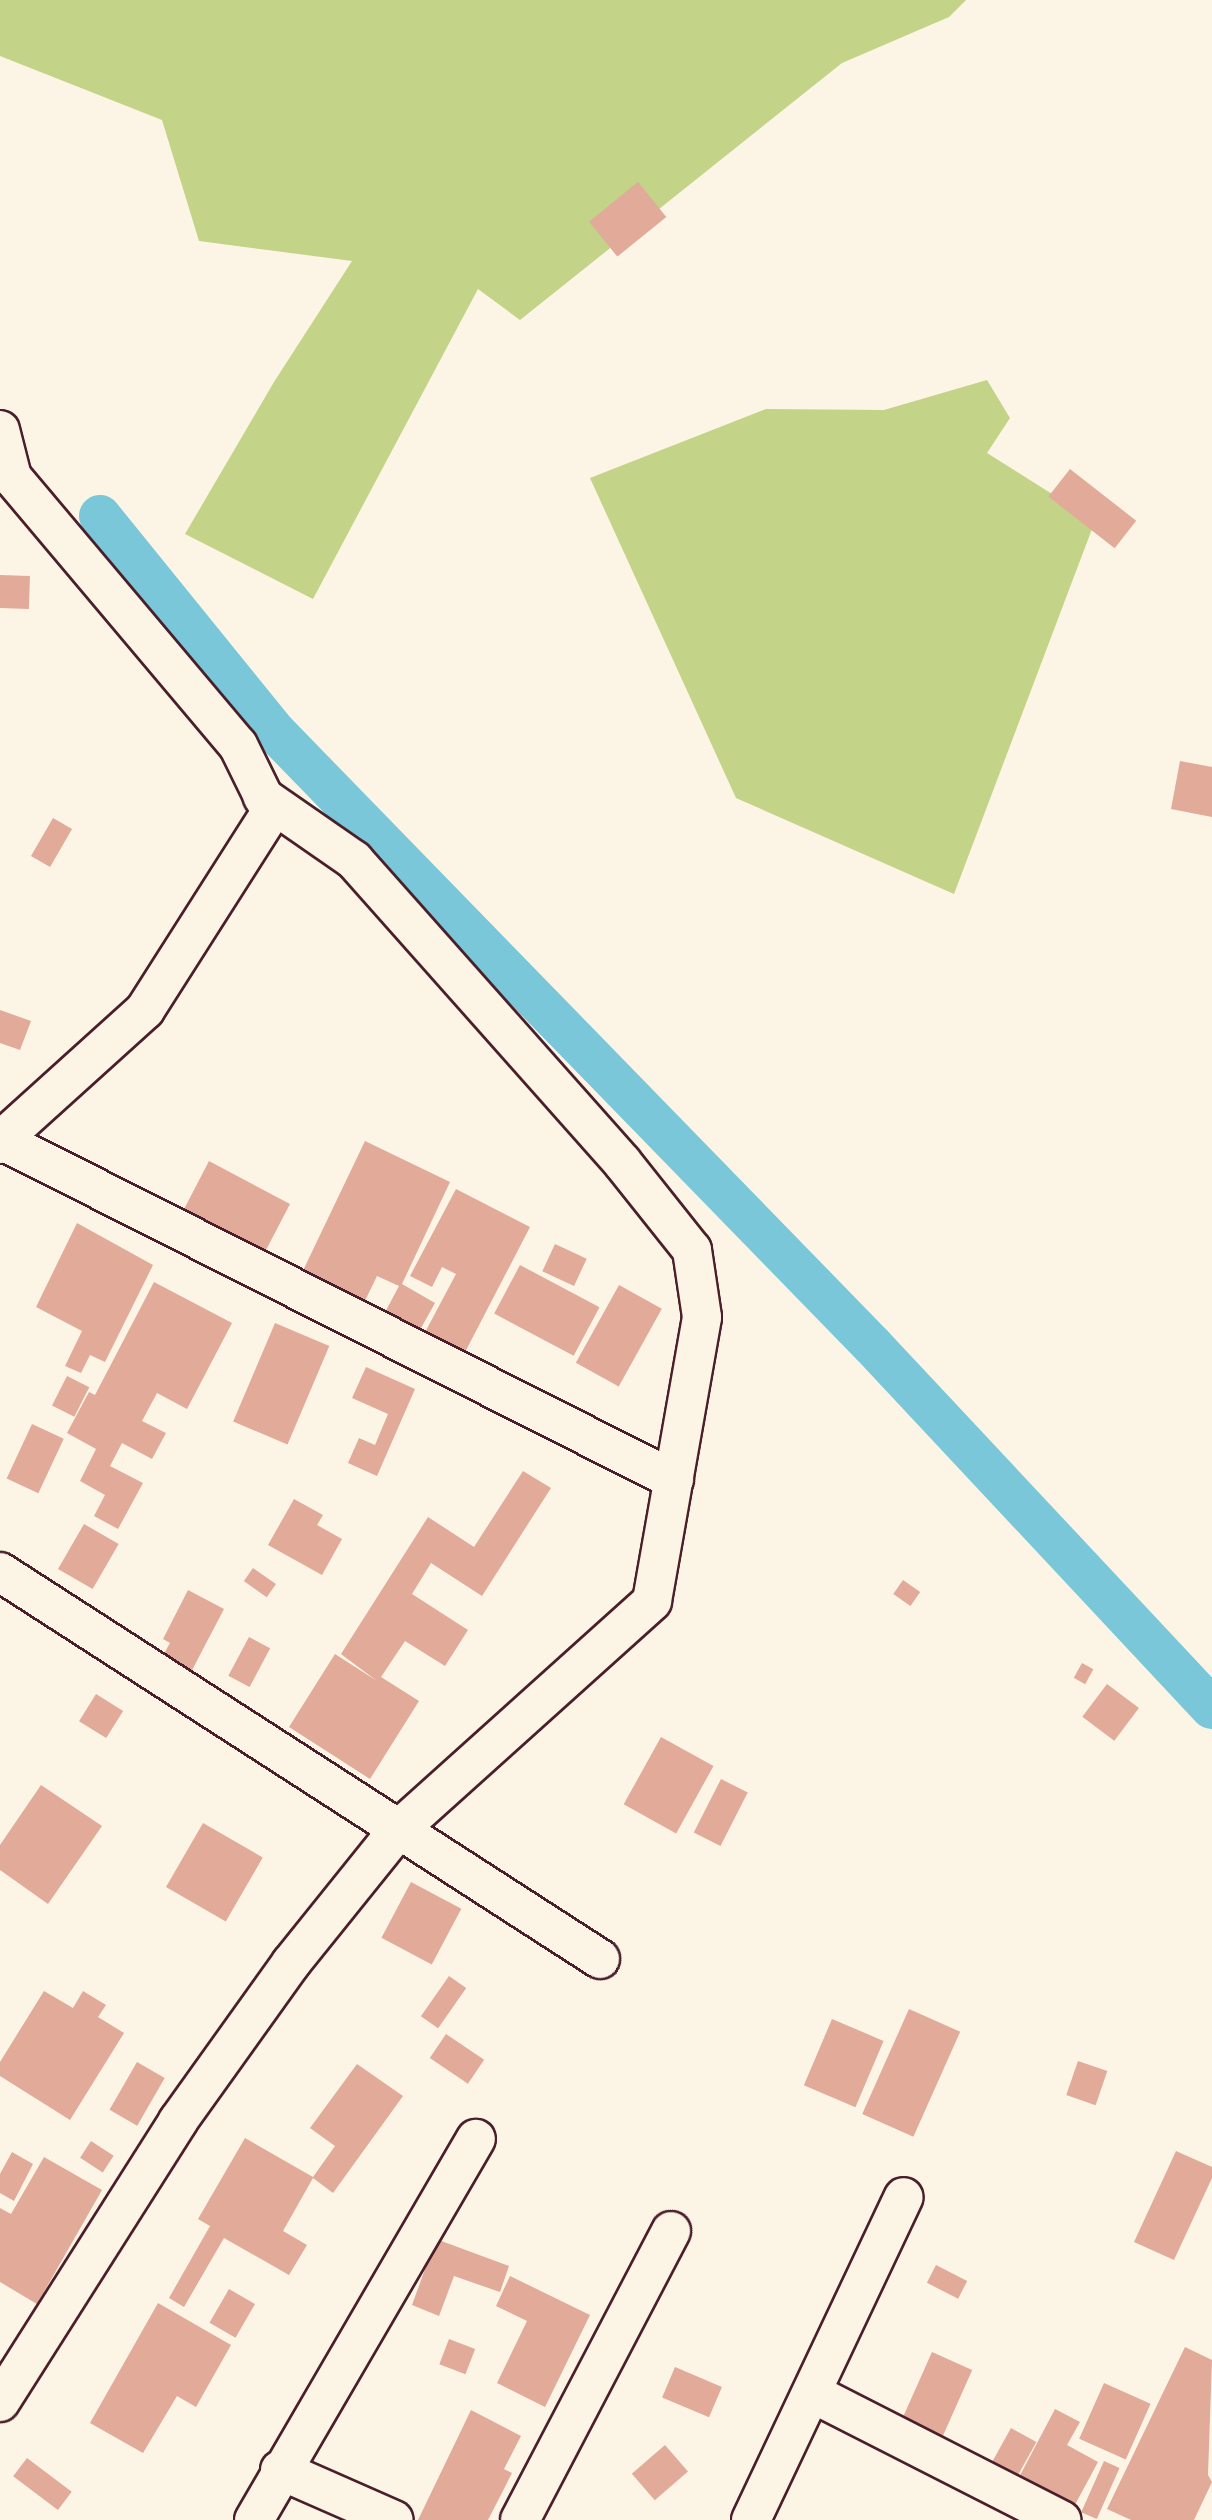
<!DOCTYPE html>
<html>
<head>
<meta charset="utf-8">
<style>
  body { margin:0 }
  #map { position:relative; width:1212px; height:2520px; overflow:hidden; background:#fcf5e5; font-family:"Balsamiq Sans",sans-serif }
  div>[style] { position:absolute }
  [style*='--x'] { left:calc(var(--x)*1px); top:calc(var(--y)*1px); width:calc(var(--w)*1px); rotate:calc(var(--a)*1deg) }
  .green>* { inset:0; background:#c3d387 }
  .canal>* { height:42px; margin:-21px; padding:0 21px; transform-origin:21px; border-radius:21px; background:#79c7d8 }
  .building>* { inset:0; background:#e1aa99; transform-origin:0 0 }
  .roads { filter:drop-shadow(2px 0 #4a1f2b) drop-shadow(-2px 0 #4a1f2b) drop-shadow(0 2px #4a1f2b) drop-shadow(0 -2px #4a1f2b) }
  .street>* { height:38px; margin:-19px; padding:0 19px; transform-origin:19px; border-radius:19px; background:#fcf5e5 }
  span { translate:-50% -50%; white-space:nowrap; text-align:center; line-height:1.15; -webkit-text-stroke:7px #fcf5e5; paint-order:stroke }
</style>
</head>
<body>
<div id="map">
  <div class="green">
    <div style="clip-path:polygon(0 0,966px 0,949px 17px,842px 63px,520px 320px,478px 289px,313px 599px,185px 534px,274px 382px,352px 261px,199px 241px,162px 120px,0 56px)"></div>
    <div style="clip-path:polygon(987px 380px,1010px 418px,987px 453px,1095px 521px,954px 894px,736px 798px,590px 478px,766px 409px,884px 410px)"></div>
  </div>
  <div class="canal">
    <div style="--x:100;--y:516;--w:279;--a:51"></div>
    <div style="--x:276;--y:733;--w:854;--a:45.76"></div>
    <div style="--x:872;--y:1345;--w:497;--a:46.9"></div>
  </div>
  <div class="building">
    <div style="left:638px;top:182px;width:45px;height:63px;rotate:51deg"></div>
    <div style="left:1070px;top:469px;width:84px;height:35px;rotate:38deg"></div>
    <div style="left:0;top:575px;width:30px;height:33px;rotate:2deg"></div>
    <div style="clip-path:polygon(1180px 761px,1212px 767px,1212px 817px,1171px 809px)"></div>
    <div style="left:53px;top:818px;width:22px;height:44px;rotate:30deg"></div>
    <div style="clip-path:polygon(0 1010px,31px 1021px,20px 1050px,0 1043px)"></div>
    <div style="clip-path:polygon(365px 1141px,450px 1182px,402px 1284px,435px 1303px,416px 1337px,382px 1318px,399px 1286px,377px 1276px,360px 1311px,298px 1281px)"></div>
    <div style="clip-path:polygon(209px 1161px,290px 1204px,254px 1273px,181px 1215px)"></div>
    <div style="clip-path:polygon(456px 1189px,530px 1227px,462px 1358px,422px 1338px,456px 1274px,442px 1267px,432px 1287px,410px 1276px)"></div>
    <div style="clip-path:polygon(77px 1223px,153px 1265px,105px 1362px,90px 1355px,81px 1373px,65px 1366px,82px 1331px,36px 1307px)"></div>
    <div style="left:555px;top:1244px;width:35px;height:30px;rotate:25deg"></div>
    <div style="left:520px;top:1265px;width:90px;height:55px;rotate:28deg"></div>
    <div style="clip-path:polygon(154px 1282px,232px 1323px,187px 1409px,157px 1393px,142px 1421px,166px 1433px,152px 1459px,122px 1443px,110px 1466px,143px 1483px,118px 1529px,94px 1516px,105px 1495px,80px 1481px,96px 1449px,67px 1433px,89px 1392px,95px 1395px)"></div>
    <div style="left:619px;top:1285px;width:49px;height:89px;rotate:29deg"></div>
    <div style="left:275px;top:1323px;width:59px;height:107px;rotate:23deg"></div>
    <div style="clip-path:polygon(366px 1367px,415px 1389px,377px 1476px,348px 1463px,359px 1438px,375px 1445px,388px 1414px,352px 1398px)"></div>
    <div style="left:67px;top:1376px;width:25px;height:33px;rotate:27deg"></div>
    <div style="left:32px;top:1424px;width:35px;height:60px;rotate:25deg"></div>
    <div style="clip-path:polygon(523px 1471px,551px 1488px,482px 1596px,431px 1563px,412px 1594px,468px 1630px,445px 1666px,405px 1641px,381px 1677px,419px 1701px,370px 1779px,289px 1727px,335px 1654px,377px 1681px,341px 1654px,428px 1517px,474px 1547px)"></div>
    <div style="clip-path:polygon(294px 1499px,323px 1515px,317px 1525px,342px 1539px,322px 1575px,268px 1545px)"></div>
    <div style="left:84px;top:1524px;width:40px;height:52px;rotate:30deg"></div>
    <div style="left:253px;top:1568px;width:28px;height:16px;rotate:35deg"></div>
    <div style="left:903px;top:1580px;width:21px;height:17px;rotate:35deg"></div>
    <div style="clip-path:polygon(188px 1590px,224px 1609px,190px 1674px,161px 1659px,170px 1643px,163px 1639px)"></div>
    <div style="left:249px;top:1637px;width:24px;height:44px;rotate:28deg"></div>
    <div style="left:1082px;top:1663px;width:13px;height:17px;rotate:29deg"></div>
    <div style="left:1107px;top:1684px;width:40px;height:41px;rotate:37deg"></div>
    <div style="left:96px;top:1694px;width:32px;height:32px;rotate:32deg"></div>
    <div style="left:661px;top:1737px;width:60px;height:77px;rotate:29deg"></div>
    <div style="left:721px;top:1779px;width:30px;height:60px;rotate:27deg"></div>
    <div style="clip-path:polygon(41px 1785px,102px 1826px,48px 1904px,0 1870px,0 1845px)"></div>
    <div style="left:203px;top:1823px;width:69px;height:74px;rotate:30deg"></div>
    <div style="left:411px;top:1882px;width:57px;height:63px;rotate:28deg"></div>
    <div style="left:449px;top:1976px;width:21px;height:49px;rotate:35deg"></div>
    <div style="clip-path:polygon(44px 1991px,73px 2008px,83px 1991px,106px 2005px,98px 2017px,124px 2033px,70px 2120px,0 2076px,0 2062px)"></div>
    <div style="left:909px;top:2009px;width:56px;height:115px;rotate:24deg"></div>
    <div style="left:832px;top:2019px;width:56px;height:72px;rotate:23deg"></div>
    <div style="left:446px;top:2034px;width:46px;height:29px;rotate:34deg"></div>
    <div style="left:1078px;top:2061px;width:31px;height:36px;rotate:19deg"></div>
    <div style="left:137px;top:2062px;width:32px;height:55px;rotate:30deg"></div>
    <div style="clip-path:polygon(357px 2064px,403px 2096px,333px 2193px,313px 2178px,283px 2231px,307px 2245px,289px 2275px,224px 2238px,184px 2307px,169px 2298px,210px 2226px,198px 2219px,245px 2138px,313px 2177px,335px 2146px,310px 2128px)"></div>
    <div style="left:91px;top:2141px;width:27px;height:20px;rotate:33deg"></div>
    <div style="clip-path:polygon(1176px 2151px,1212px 2167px,1212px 2178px,1174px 2260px,1134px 2242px)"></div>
    <div style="clip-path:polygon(12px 2152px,33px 2164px,14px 2201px,0 2193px,0 2174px)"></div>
    <div style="clip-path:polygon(44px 2157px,102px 2190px,37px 2304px,0 2282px,0 2208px,11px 2214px)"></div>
    <div style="clip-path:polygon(436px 2239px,509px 2266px,500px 2292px,454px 2276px,439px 2316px,412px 2305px)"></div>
    <div style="left:936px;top:2265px;width:35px;height:20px;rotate:27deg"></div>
    <div style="clip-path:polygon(510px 2276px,590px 2315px,545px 2407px,497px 2383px,527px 2321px,496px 2306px)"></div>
    <div style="left:229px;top:2289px;width:30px;height:39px;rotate:30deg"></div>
    <div style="clip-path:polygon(158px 2303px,231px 2345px,196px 2407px,177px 2396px,143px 2453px,90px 2423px)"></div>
    <div style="left:449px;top:2339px;width:28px;height:27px;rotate:21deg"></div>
    <div style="clip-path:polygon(1185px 2347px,1212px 2360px,1208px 2475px,1212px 2482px,1194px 2520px,1131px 2520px,1107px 2509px)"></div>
    <div style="left:932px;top:2352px;width:44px;height:92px;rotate:24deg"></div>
    <div style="left:675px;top:2367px;width:51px;height:33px;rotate:23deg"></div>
    <div style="left:1104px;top:2383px;width:51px;height:61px;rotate:24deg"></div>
    <div style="clip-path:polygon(1055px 2409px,1080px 2422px,1067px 2445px,1098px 2462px,1070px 2514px,1015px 2485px)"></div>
    <div style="clip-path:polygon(471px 2410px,521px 2436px,504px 2469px,512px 2473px,488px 2520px,418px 2520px)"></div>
    <div style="left:1011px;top:2428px;width:29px;height:43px;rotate:29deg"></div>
    <div style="left:665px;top:2445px;width:35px;height:44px;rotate:49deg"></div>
    <div style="left:27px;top:2458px;width:56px;height:23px;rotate:37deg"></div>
    <div style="left:1104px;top:2461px;width:17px;height:56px;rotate:24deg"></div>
  </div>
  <div class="roads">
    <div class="street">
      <div style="--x:0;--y:430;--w:49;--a:75.7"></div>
      <div style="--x:12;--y:477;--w:351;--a:49.9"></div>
      <div style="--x:238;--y:745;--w:75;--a:63.8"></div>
      <div style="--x:271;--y:812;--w:235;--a:122.5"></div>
      <div style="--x:145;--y:1010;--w:195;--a:137.9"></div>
      <div style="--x:0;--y:1144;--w:4;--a:-76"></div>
      <div style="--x:1;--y:1140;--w:754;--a:26.8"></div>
      <div style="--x:0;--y:1572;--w:714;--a:32.82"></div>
      <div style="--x:812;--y:2393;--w:280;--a:27"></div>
      <div style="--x:0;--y:2402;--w:333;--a:-57.6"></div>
      <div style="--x:178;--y:2121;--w:194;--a:-54.4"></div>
      <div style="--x:291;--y:1963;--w:169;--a:-51.2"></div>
      <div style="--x:397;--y:1831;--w:343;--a:-42"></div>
      <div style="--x:652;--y:1601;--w:288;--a:-80"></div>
      <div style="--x:702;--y:1317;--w:68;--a:-98.5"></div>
      <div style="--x:692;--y:1250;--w:112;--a:-128.5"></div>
      <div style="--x:622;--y:1162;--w:404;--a:-131.6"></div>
      <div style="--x:354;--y:860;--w:111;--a:-145.3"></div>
      <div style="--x:280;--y:2470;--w:124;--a:23.7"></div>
      <div style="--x:254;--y:2520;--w:441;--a:-59.8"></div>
      <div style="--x:520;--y:2520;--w:326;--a:-62.4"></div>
      <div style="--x:751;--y:2520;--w:357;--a:-64.7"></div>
    </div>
  </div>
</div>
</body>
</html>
